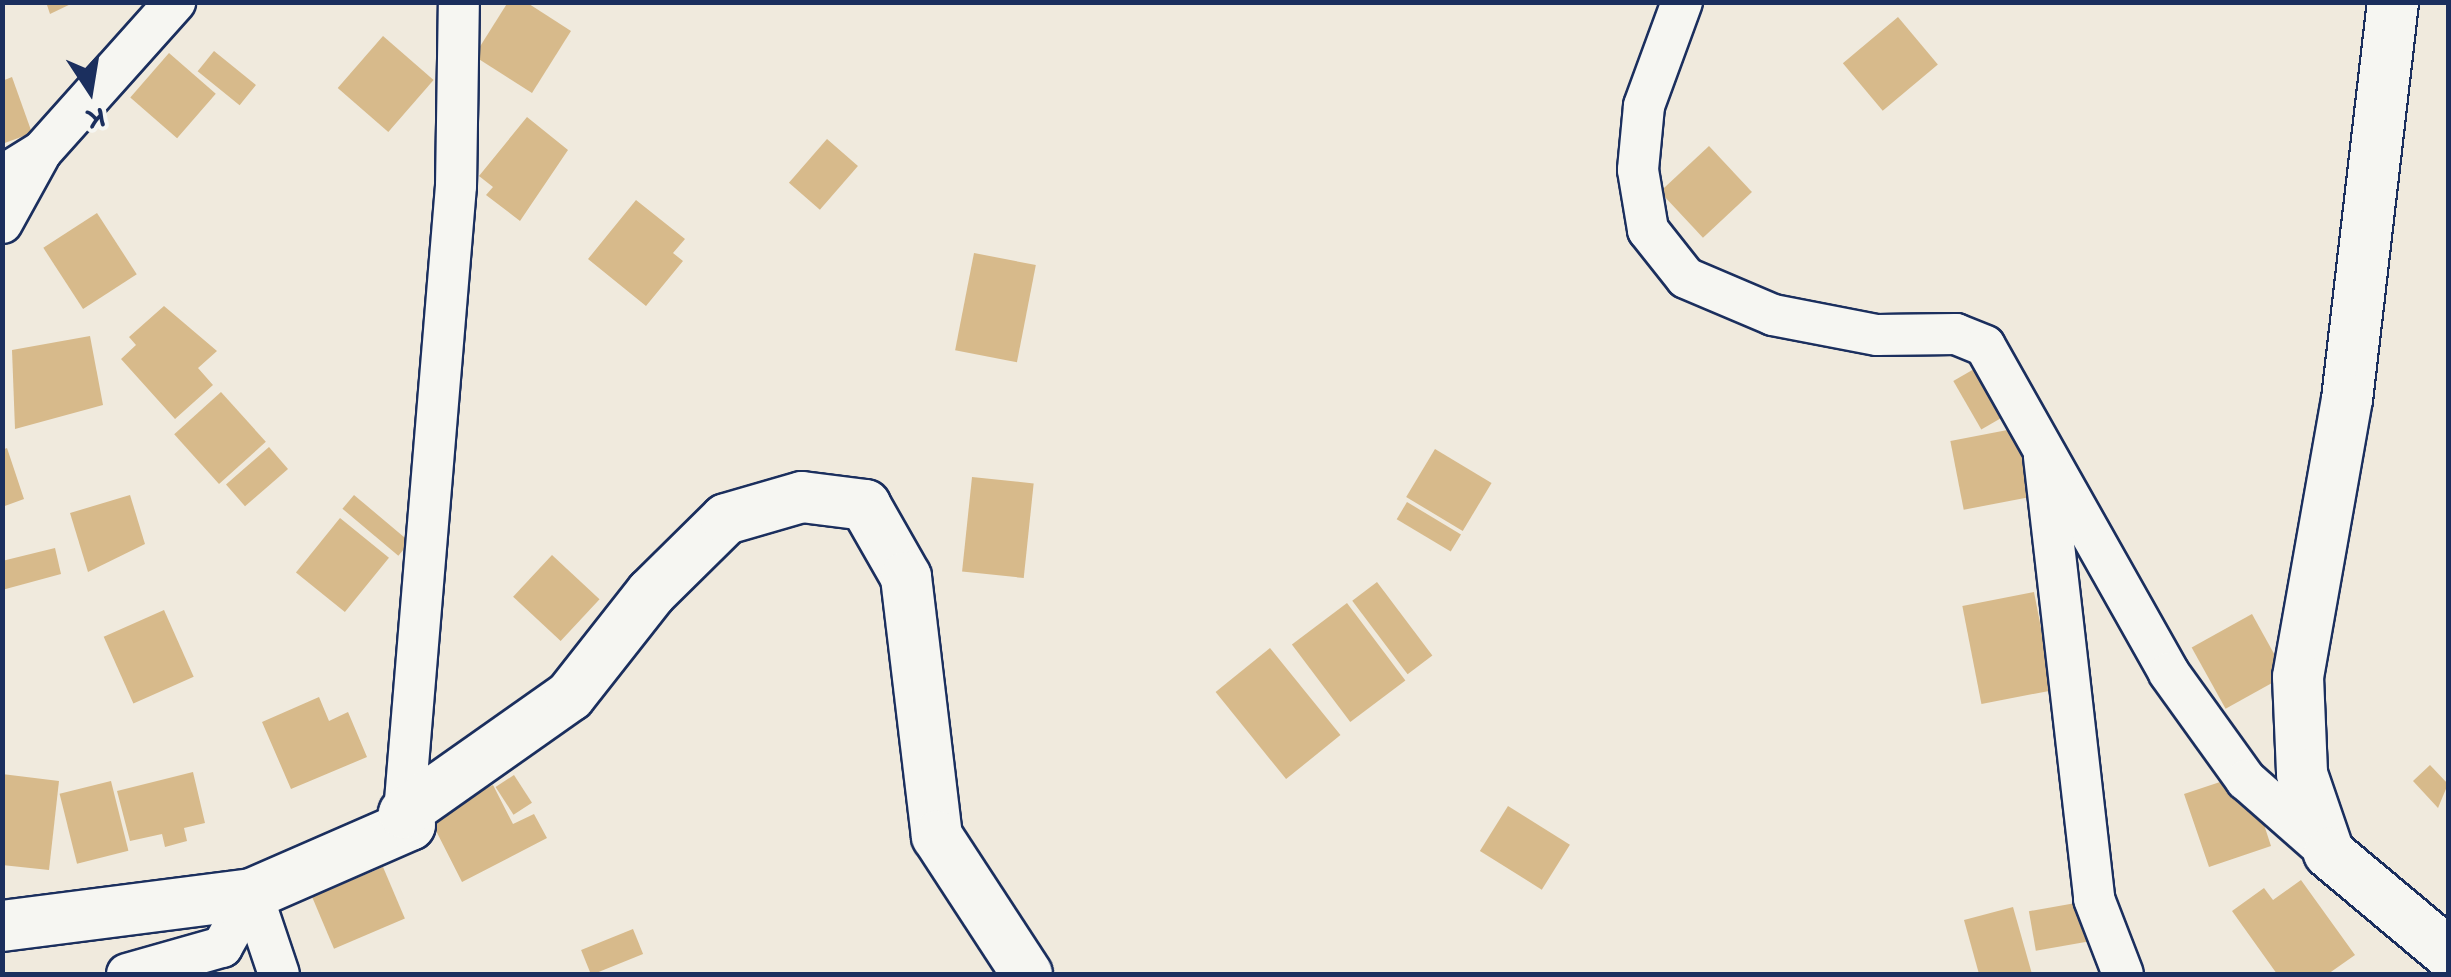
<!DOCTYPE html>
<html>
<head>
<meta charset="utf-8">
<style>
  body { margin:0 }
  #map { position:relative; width:2451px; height:977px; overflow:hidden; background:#f0eadd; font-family:Itim,sans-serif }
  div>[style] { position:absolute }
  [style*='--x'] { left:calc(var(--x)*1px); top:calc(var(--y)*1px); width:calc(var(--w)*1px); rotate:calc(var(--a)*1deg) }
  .building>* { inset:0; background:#d7ba8b; transform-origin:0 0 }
  .roads { filter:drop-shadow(2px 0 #1b2f5e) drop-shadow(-2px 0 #1b2f5e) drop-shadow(0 2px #1b2f5e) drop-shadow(0 -2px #1b2f5e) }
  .minor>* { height:40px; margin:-20px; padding:0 20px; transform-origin:20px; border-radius:20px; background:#f6f6f2 }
  .tertiary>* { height:50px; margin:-25px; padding:0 25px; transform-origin:25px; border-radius:25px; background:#f6f6f2 }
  span { translate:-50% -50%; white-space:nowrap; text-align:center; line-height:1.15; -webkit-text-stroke:8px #f6f6f2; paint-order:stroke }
  .frame { position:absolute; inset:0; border:5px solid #1b2f5e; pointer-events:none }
  .north { position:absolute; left:40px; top:40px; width:100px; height:100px; -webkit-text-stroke:8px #f6f6f2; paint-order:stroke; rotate:168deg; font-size:28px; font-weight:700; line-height:40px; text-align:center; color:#1b2f5e }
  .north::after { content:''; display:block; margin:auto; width:35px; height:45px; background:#1b2f5e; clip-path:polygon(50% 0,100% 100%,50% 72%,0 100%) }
</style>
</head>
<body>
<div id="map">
  <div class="building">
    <div style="clip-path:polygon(46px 2px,75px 2px,50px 14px)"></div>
    <div style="clip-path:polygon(508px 2px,526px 2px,571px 31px,532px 93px,474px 56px)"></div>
    <div style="left:1898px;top:17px;width:62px;height:72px;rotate:50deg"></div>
    <div style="left:383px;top:36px;width:67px;height:69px;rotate:41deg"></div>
    <div style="left:214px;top:51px;width:54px;height:26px;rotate:39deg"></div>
    <div style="left:169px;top:53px;width:62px;height:59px;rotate:41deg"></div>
    <div style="clip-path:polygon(12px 77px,32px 133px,2px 144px,2px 81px)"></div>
    <div style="clip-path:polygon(527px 117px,568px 150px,520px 221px,486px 195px,493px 187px,479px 176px)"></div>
    <div style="left:827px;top:139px;width:41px;height:58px;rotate:41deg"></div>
    <div style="left:1709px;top:146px;width:63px;height:67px;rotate:47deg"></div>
    <div style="clip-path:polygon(636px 200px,685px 239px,673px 253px,683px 261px,646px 306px,588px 259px)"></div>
    <div style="left:97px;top:213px;width:73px;height:64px;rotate:57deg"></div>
    <div style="left:974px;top:253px;width:63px;height:99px;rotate:11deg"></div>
    <div style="clip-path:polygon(164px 306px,217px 351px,198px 368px,213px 385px,175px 419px,121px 359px,136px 345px,129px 337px)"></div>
    <div style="clip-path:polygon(90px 336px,103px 405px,15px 429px,12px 350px)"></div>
    <div style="left:1981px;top:365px;width:56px;height:32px;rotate:60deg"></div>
    <div style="left:221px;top:392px;width:67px;height:63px;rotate:48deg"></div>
    <div style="left:2023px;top:427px;width:70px;height:74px;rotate:79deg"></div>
    <div style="left:269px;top:447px;width:29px;height:57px;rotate:49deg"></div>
    <div style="clip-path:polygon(7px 448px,24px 499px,2px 507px,2px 450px)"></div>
    <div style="left:1435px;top:449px;width:66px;height:56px;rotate:31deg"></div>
    <div style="left:972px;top:477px;width:62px;height:95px;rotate:6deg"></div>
    <div style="clip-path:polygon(130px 495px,145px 544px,88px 572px,70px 513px)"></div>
    <div style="left:354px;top:495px;width:73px;height:18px;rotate:40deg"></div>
    <div style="left:1407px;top:502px;width:63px;height:20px;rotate:31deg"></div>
    <div style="left:340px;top:518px;width:63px;height:70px;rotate:39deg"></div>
    <div style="clip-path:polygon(55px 548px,61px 574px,2px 590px,2px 561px)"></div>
    <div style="left:552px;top:555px;width:65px;height:57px;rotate:43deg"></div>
    <div style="left:1377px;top:582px;width:92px;height:31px;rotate:53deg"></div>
    <div style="left:2034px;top:592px;width:100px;height:73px;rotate:79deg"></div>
    <div style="left:1347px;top:603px;width:97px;height:69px;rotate:53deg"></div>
    <div style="left:164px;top:610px;width:73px;height:66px;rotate:66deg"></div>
    <div style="left:2252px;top:614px;width:70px;height:69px;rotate:61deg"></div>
    <div style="left:1270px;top:648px;width:112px;height:70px;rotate:51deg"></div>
    <div style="clip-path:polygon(319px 697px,329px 721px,348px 712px,367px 757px,291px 789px,262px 722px)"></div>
    <div style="clip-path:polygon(2430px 765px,2448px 784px,2438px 808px,2413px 781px)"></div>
    <div style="clip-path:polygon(193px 772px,205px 823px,184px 828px,187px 841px,165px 847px,162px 834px,130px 841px,117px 791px)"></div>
    <div style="clip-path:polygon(2px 774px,59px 781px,49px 870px,2px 865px)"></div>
    <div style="left:514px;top:775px;width:33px;height:22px;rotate:57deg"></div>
    <div style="clip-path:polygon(2235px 777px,2246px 807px,2257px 803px,2271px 846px,2209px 867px,2184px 794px)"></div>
    <div style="left:111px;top:781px;width:72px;height:53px;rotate:76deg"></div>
    <div style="clip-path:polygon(493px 785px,513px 824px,534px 814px,547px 838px,462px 882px,429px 817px)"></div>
    <div style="left:1508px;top:806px;width:73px;height:53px;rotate:32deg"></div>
    <div style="left:383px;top:867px;width:56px;height:77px;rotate:67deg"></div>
    <div style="clip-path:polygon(2301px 880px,2355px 955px,2328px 974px,2277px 974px,2232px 911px,2264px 888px,2273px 900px)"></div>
    <div style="left:2087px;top:901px;width:40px;height:59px;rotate:80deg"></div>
    <div style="clip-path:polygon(2013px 907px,2032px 974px,1979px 974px,1964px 920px)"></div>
    <div style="left:633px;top:929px;width:27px;height:56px;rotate:68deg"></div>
  </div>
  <div class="roads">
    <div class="minor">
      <div style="--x:1682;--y:2;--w:111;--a:110.1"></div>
      <div style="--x:1644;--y:106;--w:64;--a:95.4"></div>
      <div style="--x:1638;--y:170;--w:61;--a:80.5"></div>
      <div style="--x:1648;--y:230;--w:61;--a:51.6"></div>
      <div style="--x:1686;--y:278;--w:95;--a:23"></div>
      <div style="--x:1773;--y:315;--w:106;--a:10.9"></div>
      <div style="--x:1877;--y:335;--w:79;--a:-0.7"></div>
      <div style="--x:1956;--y:334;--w:31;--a:22"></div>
      <div style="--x:1985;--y:346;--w:375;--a:60.6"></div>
      <div style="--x:2169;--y:673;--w:132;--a:54.3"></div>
      <div style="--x:2246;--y:780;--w:111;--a:41.3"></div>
      <div style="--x:2;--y:176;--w:47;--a:-32"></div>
      <div style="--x:42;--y:151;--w:200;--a:-48.2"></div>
      <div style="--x:2;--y:223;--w:77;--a:-61.1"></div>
      <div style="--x:2044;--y:457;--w:445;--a:83.5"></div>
      <div style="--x:2094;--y:899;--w:80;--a:68.9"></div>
      <div style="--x:404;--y:813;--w:629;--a:-85.26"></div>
      <div style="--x:456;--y:186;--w:184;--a:-89.1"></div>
      <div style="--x:252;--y:894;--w:84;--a:71.4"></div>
      <div style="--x:127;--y:974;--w:99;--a:-15.9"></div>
      <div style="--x:222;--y:947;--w:61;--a:-60.5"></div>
    </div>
    <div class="tertiary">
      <div style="--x:2393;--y:2;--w:400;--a:96.6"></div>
      <div style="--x:2347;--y:399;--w:282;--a:100"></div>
      <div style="--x:2298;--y:677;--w:97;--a:87.6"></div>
      <div style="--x:2302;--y:774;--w:83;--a:71.1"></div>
      <div style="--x:2329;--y:853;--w:155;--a:40"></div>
      <div style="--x:2;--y:926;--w:252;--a:-7.3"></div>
      <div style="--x:252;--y:894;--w:172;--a:-23.6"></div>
      <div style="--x:410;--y:825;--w:13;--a:-117"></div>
      <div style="--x:404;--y:813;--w:203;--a:-35.2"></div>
      <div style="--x:570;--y:696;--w:131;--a:-51.8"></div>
      <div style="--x:651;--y:593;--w:105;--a:-44.6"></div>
      <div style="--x:726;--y:519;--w:79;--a:-16.1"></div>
      <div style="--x:802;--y:497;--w:64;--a:7.2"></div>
      <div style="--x:865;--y:505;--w:83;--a:60.3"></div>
      <div style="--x:906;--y:577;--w:261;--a:83.2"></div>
      <div style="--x:937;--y:836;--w:165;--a:56.9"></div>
    </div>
  </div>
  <div class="frame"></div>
  <div class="north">K</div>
</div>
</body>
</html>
